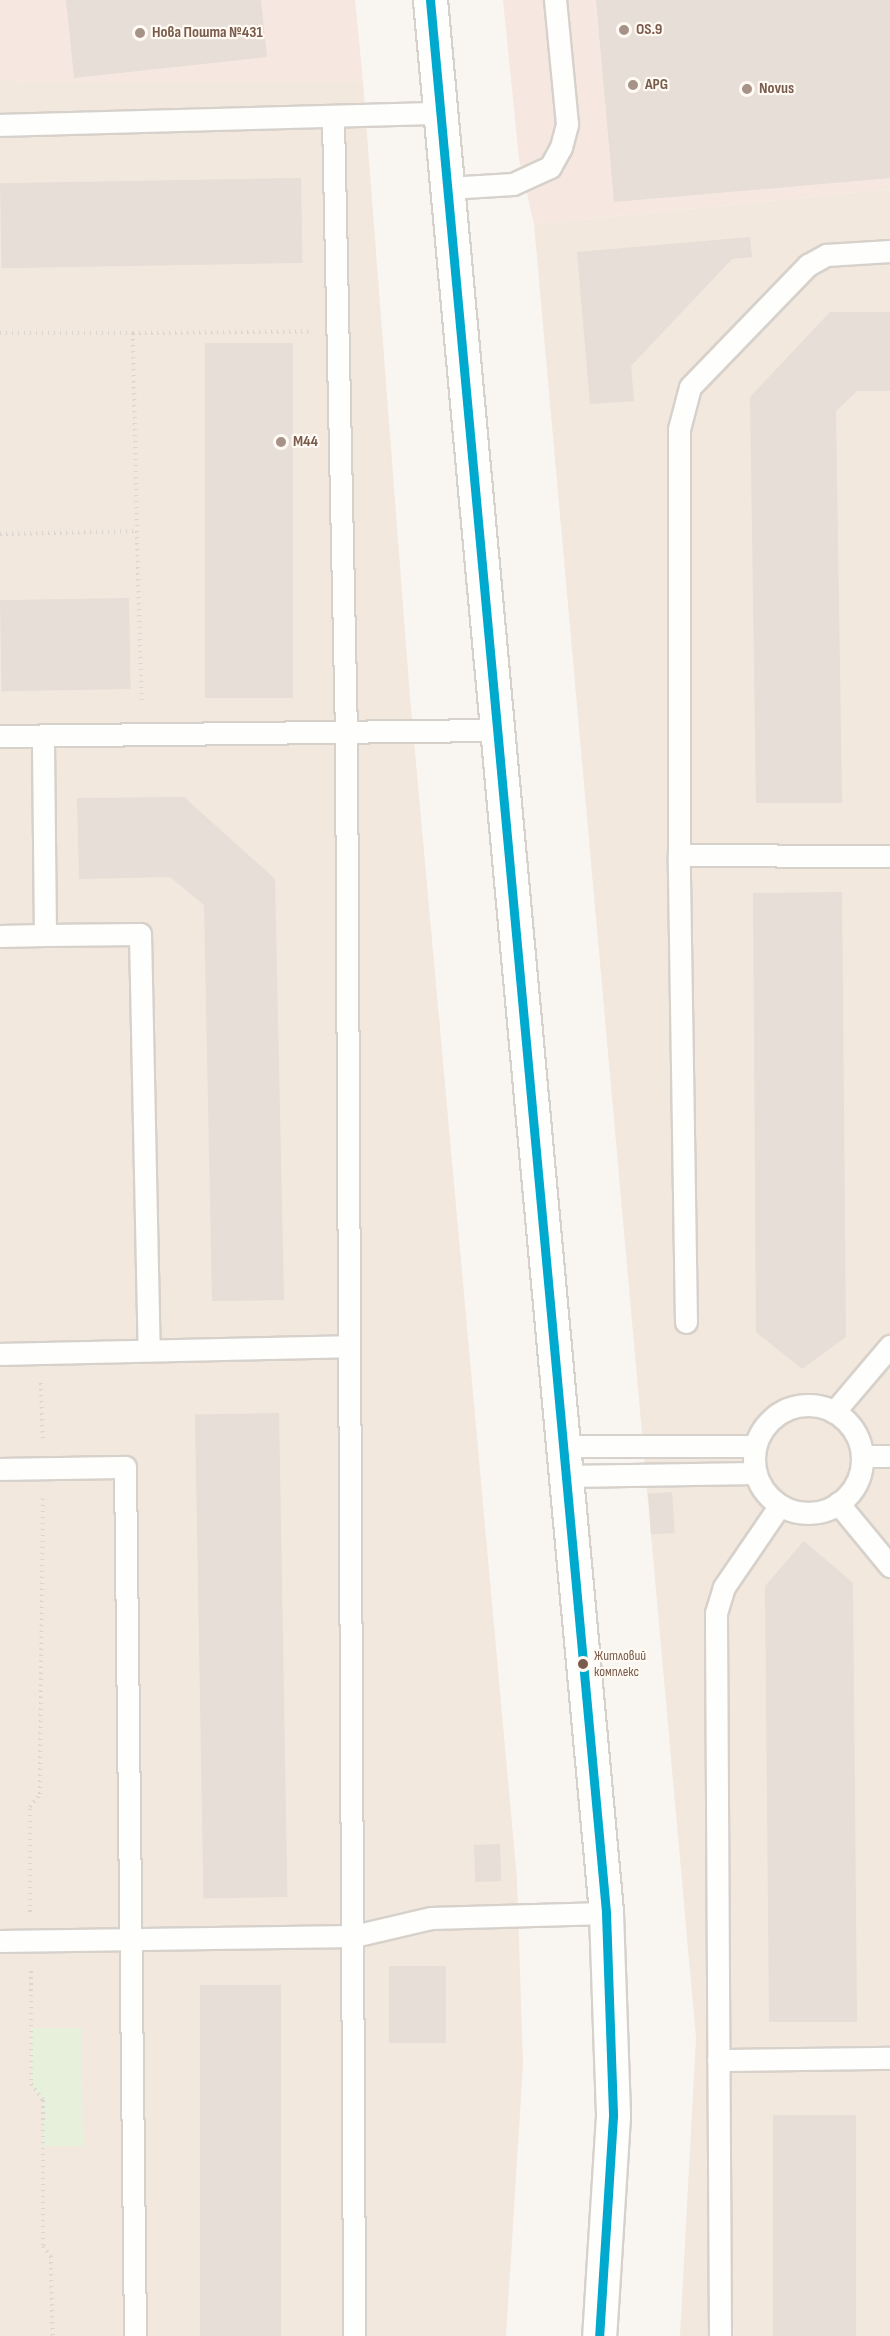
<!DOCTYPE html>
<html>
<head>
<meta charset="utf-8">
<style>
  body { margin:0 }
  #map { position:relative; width:890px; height:2336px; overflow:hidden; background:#f9f5f0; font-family:"Sofia Sans Condensed",sans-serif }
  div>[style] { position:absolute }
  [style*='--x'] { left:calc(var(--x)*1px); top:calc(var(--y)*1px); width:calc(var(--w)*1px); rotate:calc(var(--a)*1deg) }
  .residential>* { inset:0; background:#f2e8de }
  .commercial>* { inset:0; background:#f6e8e1 }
  .green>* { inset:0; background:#e7f0db }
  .building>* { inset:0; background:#e6ded7; transform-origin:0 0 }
  .path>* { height:4px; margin-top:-2px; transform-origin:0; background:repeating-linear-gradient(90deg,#dcd5d0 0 1.5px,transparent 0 6px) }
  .roads { filter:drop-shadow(2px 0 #d7d1cb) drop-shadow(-2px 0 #d7d1cb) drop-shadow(0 2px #d7d1cb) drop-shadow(0 -2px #d7d1cb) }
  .lane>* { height:21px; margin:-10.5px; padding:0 10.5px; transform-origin:10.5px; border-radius:10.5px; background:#fefefd }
  .lane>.ring { margin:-10.5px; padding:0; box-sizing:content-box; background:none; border:21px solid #fefefd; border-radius:50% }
  .secondary>* { height:33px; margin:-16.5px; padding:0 16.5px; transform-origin:16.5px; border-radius:16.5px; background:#fefefd }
  .bus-1>* { height:9px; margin:-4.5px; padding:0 4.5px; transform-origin:4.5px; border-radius:4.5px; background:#00a9ce }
  .dots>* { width:16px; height:16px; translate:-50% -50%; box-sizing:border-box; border:3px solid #fffaf3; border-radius:50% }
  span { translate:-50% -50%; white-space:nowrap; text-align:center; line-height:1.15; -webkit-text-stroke:4.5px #fffaf3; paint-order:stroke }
  .bus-label { font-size:14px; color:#7a5c4d }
  .left { translate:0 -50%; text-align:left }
  .poi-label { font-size:16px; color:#7a5c4d; font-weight:700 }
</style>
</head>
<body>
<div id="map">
  <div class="residential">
    <div style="clip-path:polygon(0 77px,20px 82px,363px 82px,410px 697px,517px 1880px,523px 2064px,506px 2336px,0 2336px)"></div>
    <div style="clip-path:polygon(890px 189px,890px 2336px,680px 2336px,696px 2038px,534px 224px)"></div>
  </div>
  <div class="commercial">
    <div style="clip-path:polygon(0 0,355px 0,363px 82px,20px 82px,0 77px)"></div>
    <div style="clip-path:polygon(503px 0,890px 0,890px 189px,534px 224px,519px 159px)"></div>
  </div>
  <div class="green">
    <div style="clip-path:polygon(31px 2028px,81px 2028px,83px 2146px,43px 2146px,43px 2100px,31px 2084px)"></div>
  </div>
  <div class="building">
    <div style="clip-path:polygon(66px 0,261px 0,267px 57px,74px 78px)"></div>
    <div style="clip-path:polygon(596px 0,890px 0,890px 178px,614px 202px)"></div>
    <div style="left:301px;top:178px;width:85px;height:301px;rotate:89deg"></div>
    <div style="clip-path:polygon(750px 237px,752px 257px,732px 259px,631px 366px,634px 401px,590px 404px,577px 252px)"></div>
    <div style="clip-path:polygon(830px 312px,890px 312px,890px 391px,857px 391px,836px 411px,842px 803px,756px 803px,750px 397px)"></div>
    <div style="left:293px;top:343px;width:355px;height:88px;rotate:90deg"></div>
    <div style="left:129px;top:598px;width:91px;height:129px;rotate:89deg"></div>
    <div style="clip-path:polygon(184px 797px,275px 879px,284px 1300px,212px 1301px,204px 905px,170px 877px,79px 879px,77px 798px)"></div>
    <div style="clip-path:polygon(842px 892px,846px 1337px,802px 1369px,756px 1332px,753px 893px)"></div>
    <div style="left:279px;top:1413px;width:484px;height:84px;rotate:89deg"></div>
    <div style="left:672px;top:1492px;width:41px;height:24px;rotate:86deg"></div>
    <div style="clip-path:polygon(804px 1541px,853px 1583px,857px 2022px,769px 2022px,765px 1586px)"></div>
    <div style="left:500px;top:1844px;width:37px;height:26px;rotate:88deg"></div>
    <div style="left:389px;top:1966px;width:57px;height:77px"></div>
    <div style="left:200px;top:1985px;width:81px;height:351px"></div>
    <div style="left:856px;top:2115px;width:221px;height:83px;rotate:90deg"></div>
  </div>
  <div class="path">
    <div style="--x:0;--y:333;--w:133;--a:0"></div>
    <div style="--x:133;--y:333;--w:198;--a:88.8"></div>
    <div style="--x:133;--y:333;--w:177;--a:-0.6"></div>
    <div style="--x:0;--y:534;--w:137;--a:-1.3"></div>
    <div style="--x:137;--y:531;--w:174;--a:88.4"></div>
    <div style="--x:41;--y:1383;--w:56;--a:88"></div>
    <div style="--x:30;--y:1912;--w:105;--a:-90"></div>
    <div style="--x:30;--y:1807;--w:16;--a:-52"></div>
    <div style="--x:40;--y:1794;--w:297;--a:-89.4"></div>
    <div style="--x:31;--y:1971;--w:113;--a:90"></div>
    <div style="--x:31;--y:2084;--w:20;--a:53"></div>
    <div style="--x:43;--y:2100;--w:146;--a:90"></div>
    <div style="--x:43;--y:2246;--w:13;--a:51"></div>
    <div style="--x:51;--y:2256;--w:80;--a:88.6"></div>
  </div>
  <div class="roads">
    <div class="lane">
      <div style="--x:333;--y:119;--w:614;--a:88.79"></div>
      <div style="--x:346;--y:733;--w:1603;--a:89.71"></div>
      <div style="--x:0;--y:125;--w:440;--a:-1.6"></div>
      <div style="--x:447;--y:188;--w:66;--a:-3.5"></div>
      <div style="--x:513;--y:184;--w:41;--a:-24.7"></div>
      <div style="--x:550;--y:167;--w:23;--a:-61"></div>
      <div style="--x:561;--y:147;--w:24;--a:-75"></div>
      <div style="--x:567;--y:124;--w:125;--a:-95.5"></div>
      <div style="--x:0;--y:736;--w:497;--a:-0.7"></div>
      <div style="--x:679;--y:855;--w:426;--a:-90"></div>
      <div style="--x:679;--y:429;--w:43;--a:-75.3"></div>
      <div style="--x:690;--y:387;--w:170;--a:-46"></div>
      <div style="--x:808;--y:265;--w:21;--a:-29"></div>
      <div style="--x:826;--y:255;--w:64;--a:-3.6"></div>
      <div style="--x:45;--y:935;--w:95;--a:-0.6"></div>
      <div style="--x:140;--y:934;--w:416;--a:88.8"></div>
      <div style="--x:0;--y:936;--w:45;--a:-1.3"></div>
      <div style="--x:45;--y:935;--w:199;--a:-90.6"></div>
      <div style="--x:686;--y:1322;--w:467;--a:-90.9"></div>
      <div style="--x:679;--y:855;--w:211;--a:0.3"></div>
      <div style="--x:0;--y:1354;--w:347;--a:-1.3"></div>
      <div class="ring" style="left:754px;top:1405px;width:87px;height:87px"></div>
      <div style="--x:834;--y:1412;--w:87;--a:-49.7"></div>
      <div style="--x:563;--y:1446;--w:192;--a:0"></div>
      <div style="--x:862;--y:1456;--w:28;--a:0"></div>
      <div style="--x:0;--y:1469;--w:125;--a:-0.9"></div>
      <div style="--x:125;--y:1467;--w:869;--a:89.34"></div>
      <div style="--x:566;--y:1476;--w:190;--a:-0.9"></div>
      <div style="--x:838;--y:1503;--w:82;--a:50.5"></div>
      <div style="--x:0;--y:1941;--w:354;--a:-0.8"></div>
      <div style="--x:354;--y:1936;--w:79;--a:-13.2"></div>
      <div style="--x:431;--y:1918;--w:175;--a:-1.6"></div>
      <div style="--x:718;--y:2060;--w:172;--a:-0.7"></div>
      <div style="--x:720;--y:2336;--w:723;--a:-90.32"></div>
      <div style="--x:716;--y:1613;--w:27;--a:-73"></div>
      <div style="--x:724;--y:1587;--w:99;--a:-55.7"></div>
    </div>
    <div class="secondary">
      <div style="--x:430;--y:0;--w:1921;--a:84.74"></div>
      <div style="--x:606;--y:1913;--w:203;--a:88"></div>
      <div style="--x:613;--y:2116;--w:220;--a:93.6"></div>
    </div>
  </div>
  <div class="bus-1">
    <div style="--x:430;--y:0;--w:1921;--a:84.74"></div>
    <div style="--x:606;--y:1913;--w:203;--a:88"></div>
    <div style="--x:613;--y:2116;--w:220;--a:93.6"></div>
  </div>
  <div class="dots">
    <div style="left:624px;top:30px;background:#a69286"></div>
    <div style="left:140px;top:33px;background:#a69286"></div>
    <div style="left:633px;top:85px;background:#a69286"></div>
    <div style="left:747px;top:89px;background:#a69286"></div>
    <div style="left:281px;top:442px;background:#a69286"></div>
    <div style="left:583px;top:1664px;background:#7a5c4d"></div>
  </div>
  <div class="bus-label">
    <span class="left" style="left:594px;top:1664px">Житловий<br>комплекс</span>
  </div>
  <div class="poi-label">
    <span class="left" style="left:636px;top:30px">OS.9</span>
    <span class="left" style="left:152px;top:33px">Нова Пошта №431</span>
    <span class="left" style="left:645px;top:85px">APG</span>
    <span class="left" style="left:759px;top:89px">Novus</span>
    <span class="left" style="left:293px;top:442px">M44</span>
  </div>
</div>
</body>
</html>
